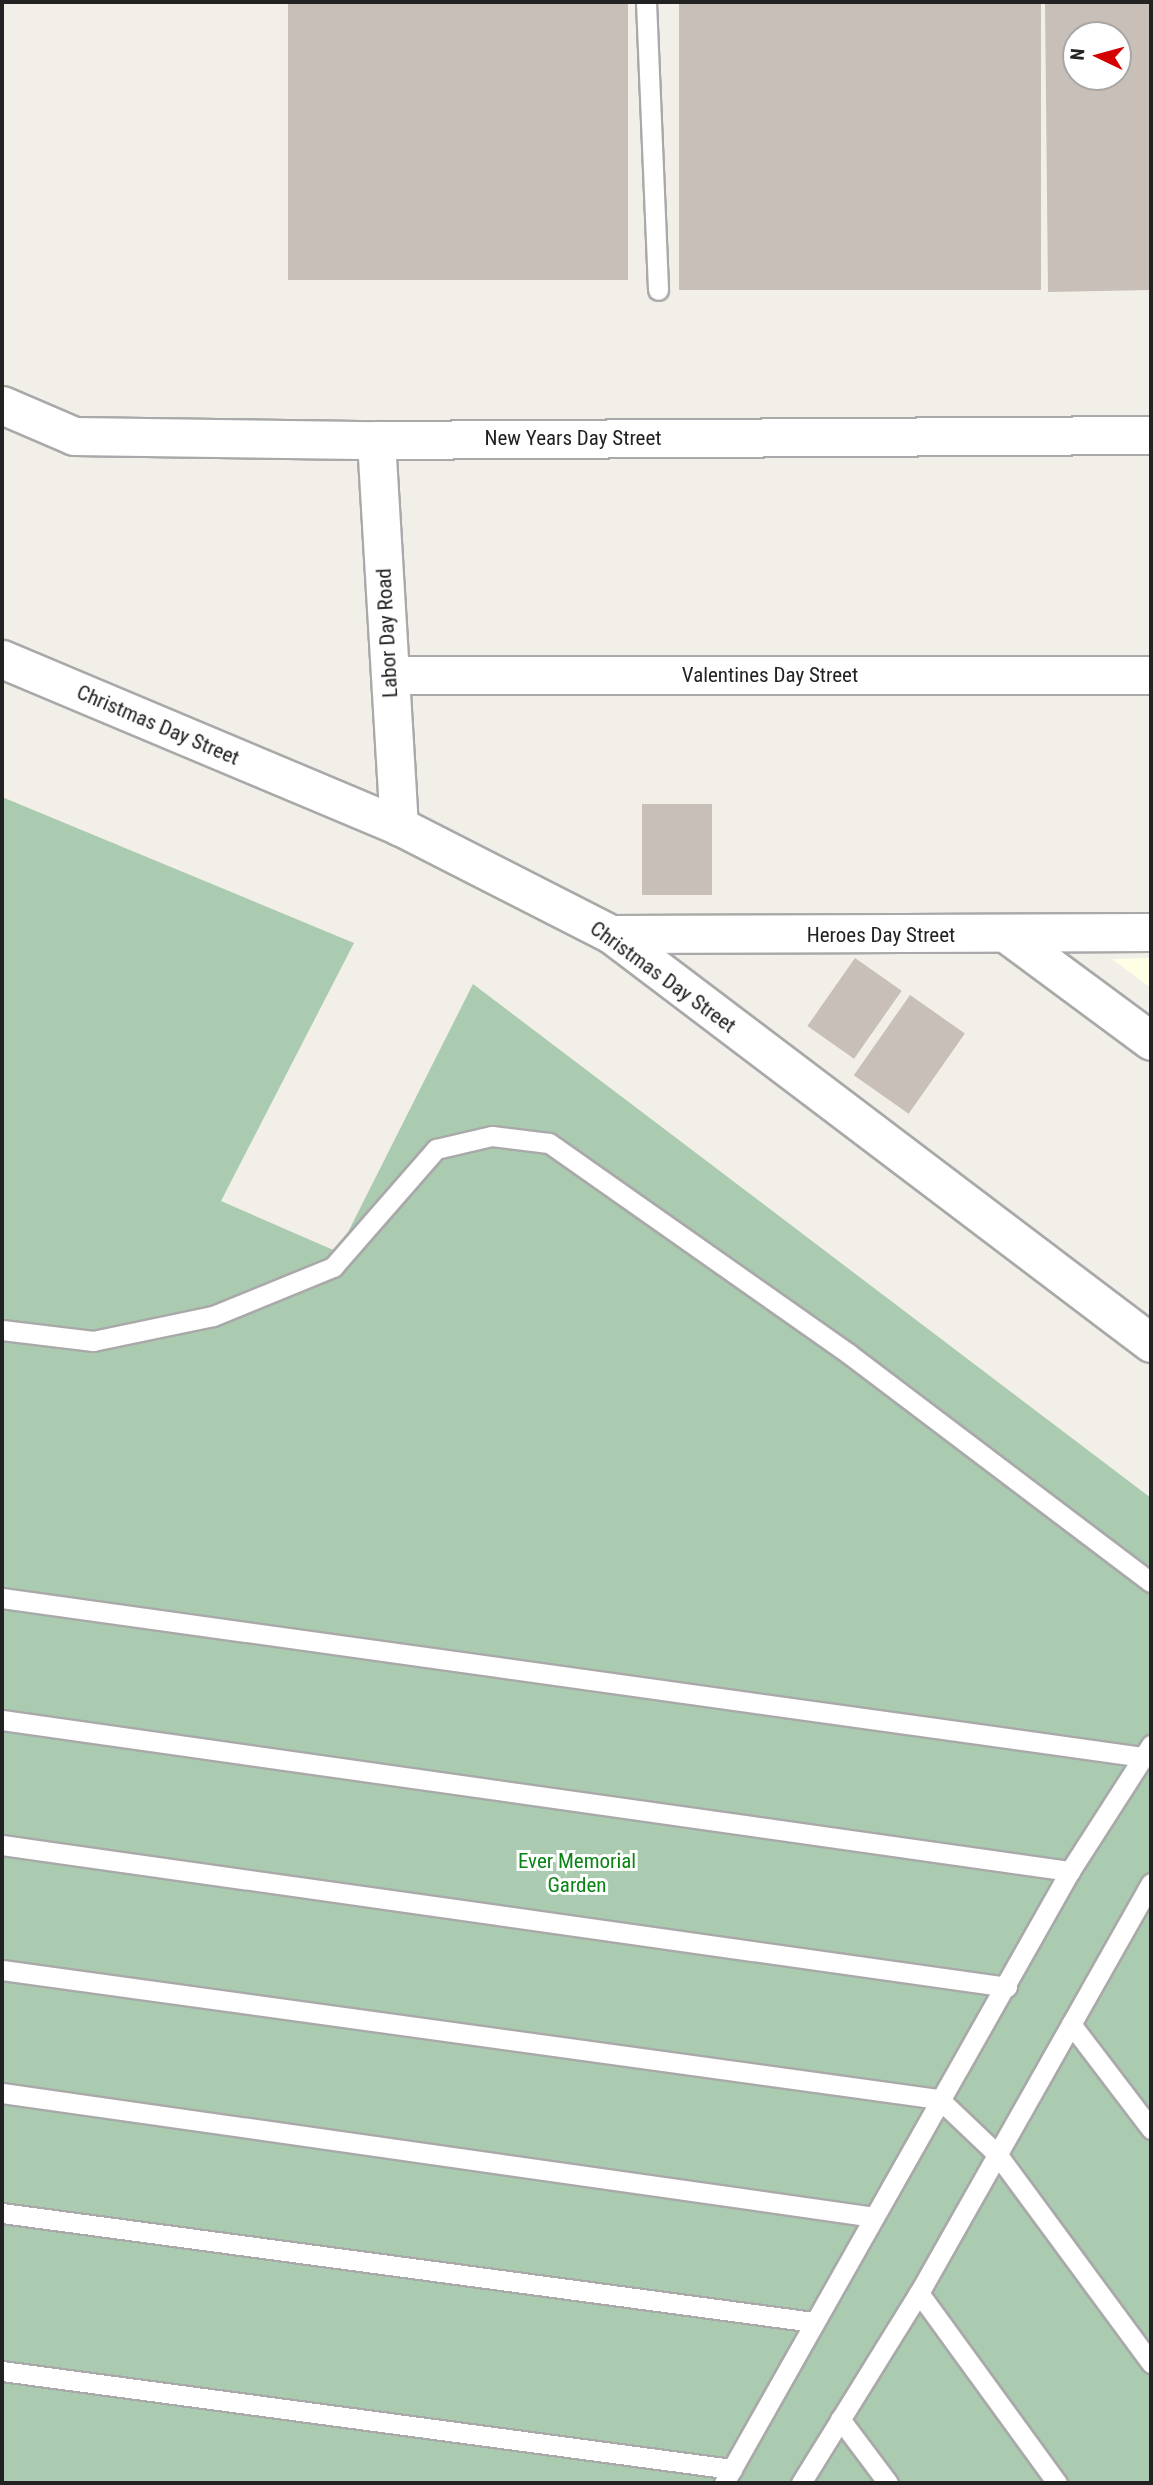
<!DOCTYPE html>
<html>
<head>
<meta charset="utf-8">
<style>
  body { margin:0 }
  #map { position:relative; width:1153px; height:2485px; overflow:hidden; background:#f2efe9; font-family:"Roboto Condensed",sans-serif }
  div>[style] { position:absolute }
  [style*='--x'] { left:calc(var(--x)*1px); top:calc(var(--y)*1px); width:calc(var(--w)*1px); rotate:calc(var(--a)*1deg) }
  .education>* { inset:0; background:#ffffe5 }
  .cemetery>* { inset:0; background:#aacbaf }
  .building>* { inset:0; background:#c7bfb8; transform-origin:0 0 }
  .roads { filter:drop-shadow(2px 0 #a9a9a9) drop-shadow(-2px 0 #a9a9a9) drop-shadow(0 2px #a9a9a9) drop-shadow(0 -2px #a9a9a9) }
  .lane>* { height:19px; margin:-9.5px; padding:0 9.5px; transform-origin:9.5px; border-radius:9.5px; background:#fff }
  .street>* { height:37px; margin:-18.5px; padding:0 18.5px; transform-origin:18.5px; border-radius:18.5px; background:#fff }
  span { translate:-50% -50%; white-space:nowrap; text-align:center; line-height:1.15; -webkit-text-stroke:6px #fff; paint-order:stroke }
  .street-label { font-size:21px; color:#222 }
  .park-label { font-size:21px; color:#0c8416 }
  .frame { position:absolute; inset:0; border:4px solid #222; pointer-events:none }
  .north { position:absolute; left:1062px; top:21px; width:70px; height:70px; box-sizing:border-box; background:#fff; border:2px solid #a7a7a7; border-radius:50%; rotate:275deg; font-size:19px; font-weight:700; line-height:28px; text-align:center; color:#222 }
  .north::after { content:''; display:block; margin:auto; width:24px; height:32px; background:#d40000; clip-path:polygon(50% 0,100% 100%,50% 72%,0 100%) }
</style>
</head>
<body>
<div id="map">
  <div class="education">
    <div style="clip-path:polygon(1151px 958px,1151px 988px,1112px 959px)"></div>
  </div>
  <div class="cemetery">
    <div style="clip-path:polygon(2px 797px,354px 943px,221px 1201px,338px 1252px,473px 984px,1151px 1498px,1151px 2483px,2px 2483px)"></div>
  </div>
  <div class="building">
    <div style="left:288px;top:2px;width:340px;height:278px"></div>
    <div style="left:679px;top:2px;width:362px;height:288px"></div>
    <div style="clip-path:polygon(evenodd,1045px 2px,1151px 2px,1151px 290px,1048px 292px,1045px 2px,1076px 35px,1118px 35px,1118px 77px,1076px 77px,1076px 35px)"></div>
    <div style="left:642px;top:804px;width:70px;height:91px"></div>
    <div style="left:855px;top:958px;width:57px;height:83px;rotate:35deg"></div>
    <div style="left:910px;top:995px;width:67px;height:98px;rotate:35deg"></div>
  </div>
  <div class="roads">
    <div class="lane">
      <div style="--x:646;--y:2;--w:288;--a:87.6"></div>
      <div style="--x:2;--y:1330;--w:92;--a:6.9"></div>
      <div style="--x:93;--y:1341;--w:123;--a:-11.8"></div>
      <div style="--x:213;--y:1316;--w:130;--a:-22.2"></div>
      <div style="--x:333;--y:1267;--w:157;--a:-48.9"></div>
      <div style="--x:436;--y:1149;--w:57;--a:-13.1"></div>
      <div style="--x:492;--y:1136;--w:57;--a:7"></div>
      <div style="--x:549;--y:1143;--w:367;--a:35.1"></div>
      <div style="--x:849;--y:1354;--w:378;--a:37.1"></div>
      <div style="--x:2;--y:1598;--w:1153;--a:7.93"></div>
      <div style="--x:2;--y:1720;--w:1079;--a:8.05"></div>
      <div style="--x:2;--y:1845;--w:1015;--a:8.04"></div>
      <div style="--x:2;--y:1970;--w:946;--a:7.84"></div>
      <div style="--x:939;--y:2099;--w:80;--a:43.5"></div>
      <div style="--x:997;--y:2154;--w:260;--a:53.6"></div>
      <div style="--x:1071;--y:2024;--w:132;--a:52.7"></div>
      <div style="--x:2;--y:2093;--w:881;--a:8.09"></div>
      <div style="--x:2;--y:2213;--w:819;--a:7.65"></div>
      <div style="--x:919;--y:2293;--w:235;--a:54"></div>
      <div style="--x:2;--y:2371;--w:737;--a:7.65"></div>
      <div style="--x:840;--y:2419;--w:80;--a:53.1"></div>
      <div style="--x:724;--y:2483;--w:703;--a:-60.52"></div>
      <div style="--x:1070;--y:1871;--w:150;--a:-57.3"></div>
      <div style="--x:801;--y:2483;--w:224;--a:-58.2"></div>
      <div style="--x:919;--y:2293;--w:471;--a:-60.5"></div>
    </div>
    <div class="street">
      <div style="--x:2;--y:405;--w:78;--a:23.3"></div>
      <div style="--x:74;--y:436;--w:302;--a:0.8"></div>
      <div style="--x:376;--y:440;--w:775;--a:-0.37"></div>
      <div style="--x:376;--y:440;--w:387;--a:86.6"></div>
      <div style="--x:2;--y:659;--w:431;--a:22.8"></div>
      <div style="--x:399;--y:826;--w:238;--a:27"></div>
      <div style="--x:611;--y:934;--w:677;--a:37.14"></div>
      <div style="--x:390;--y:675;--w:761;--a:0"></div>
      <div style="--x:611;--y:934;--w:540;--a:-0.21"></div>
      <div style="--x:1008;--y:935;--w:178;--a:36.5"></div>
    </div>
  </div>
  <div class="street-label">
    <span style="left:573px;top:438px">New Years Day Street</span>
    <span style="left:387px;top:633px;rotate:-93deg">Labor Day Road</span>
    <span style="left:770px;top:675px">Valentines Day Street</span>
    <span style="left:158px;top:725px;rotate:23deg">Christmas Day Street</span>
    <span style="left:881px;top:935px">Heroes Day Street</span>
    <span style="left:663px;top:977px;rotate:36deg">Christmas Day Street</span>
  </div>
  <div class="park-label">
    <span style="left:577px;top:1873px">Ever Memorial<br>Garden</span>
  </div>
  <div class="frame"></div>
  <div class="north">N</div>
</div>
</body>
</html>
